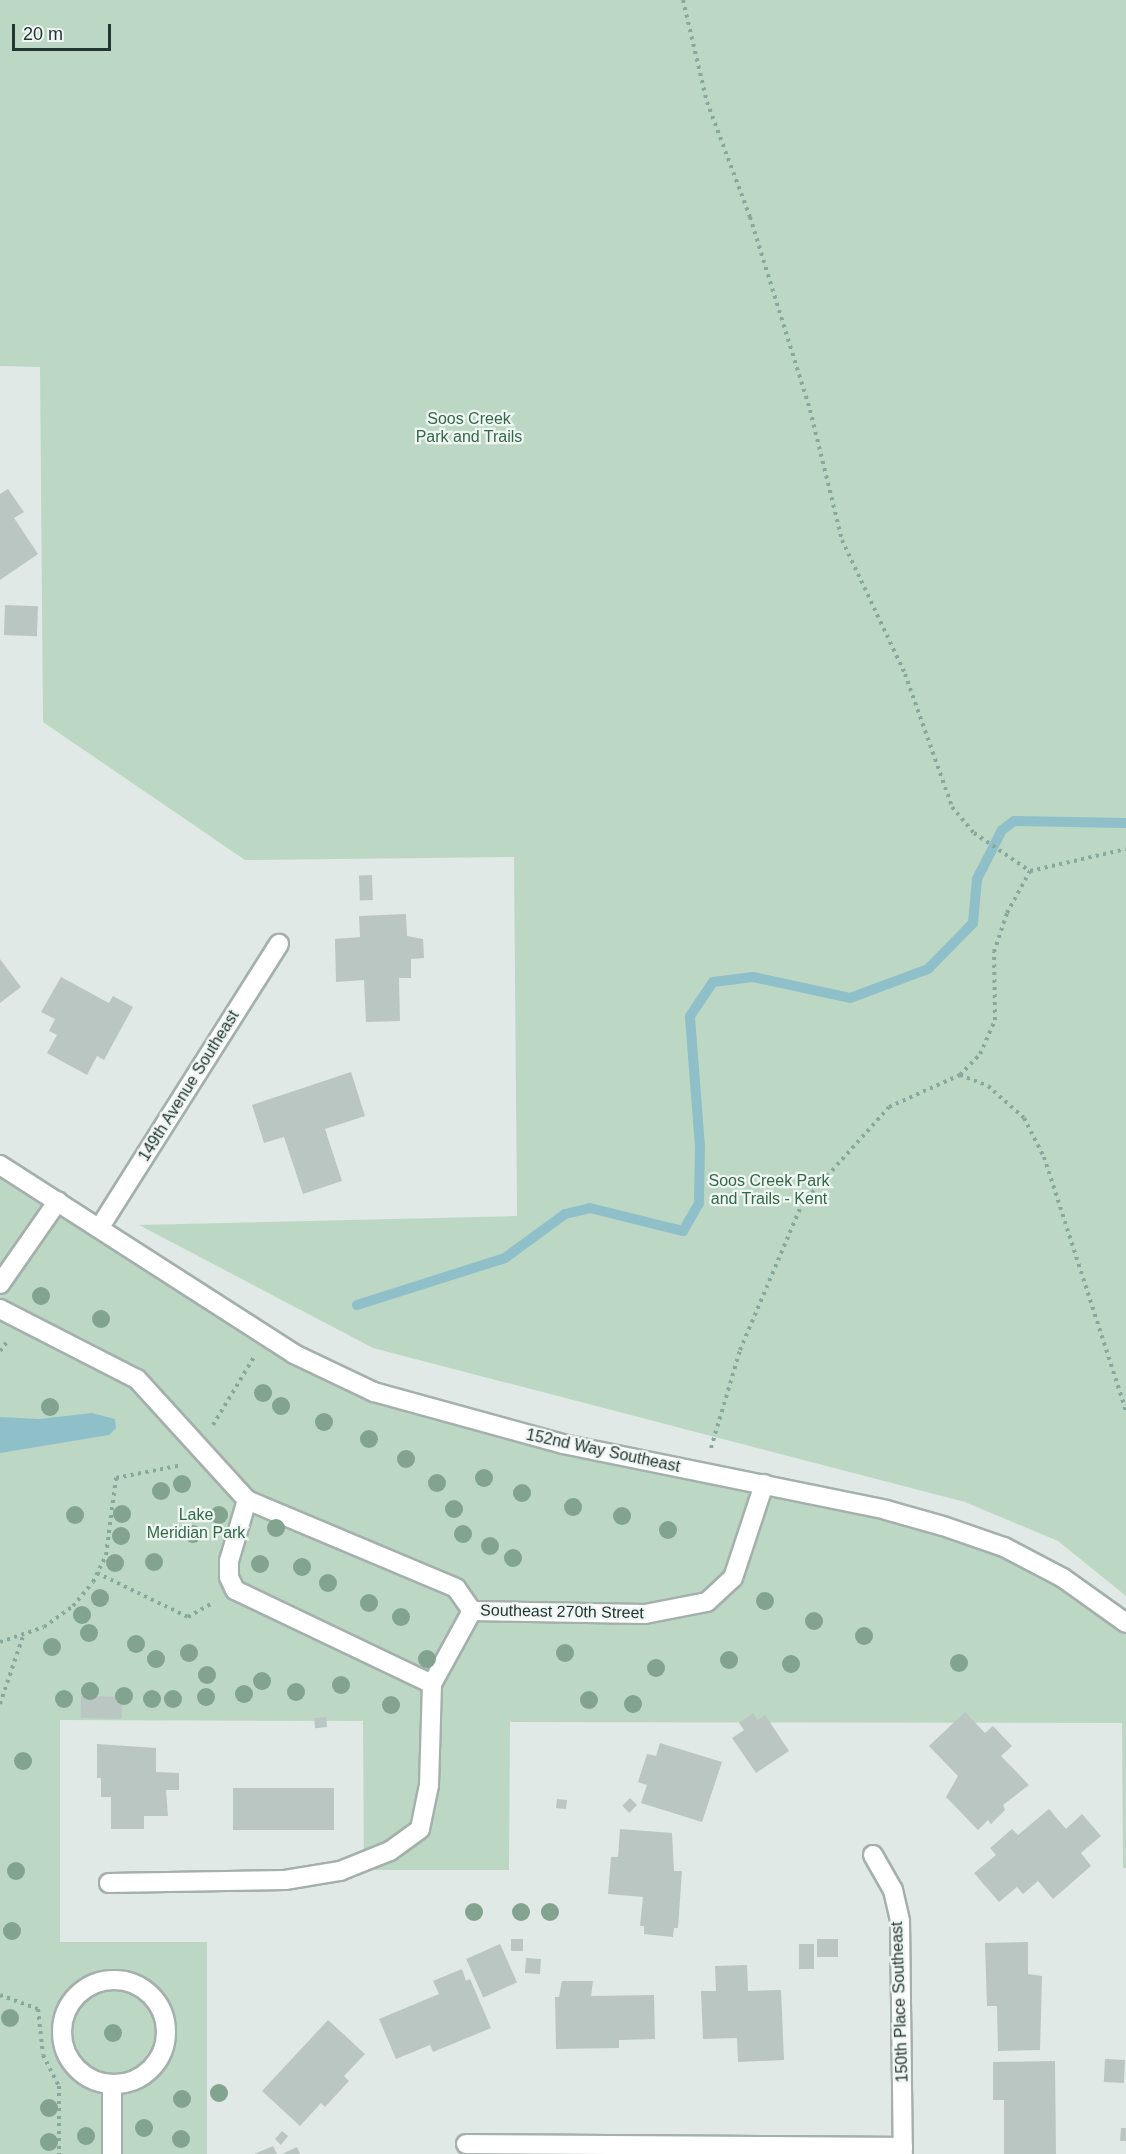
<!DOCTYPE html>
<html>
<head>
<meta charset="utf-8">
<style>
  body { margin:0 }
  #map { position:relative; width:1126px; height:2154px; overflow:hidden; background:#e0e9e5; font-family:Arial,sans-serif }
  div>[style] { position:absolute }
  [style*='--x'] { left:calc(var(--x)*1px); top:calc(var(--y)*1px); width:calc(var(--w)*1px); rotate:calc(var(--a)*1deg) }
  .green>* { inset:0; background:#bcd8c4 }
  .water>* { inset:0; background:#8fbfc8 }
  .stream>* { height:10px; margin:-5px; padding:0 5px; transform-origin:5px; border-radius:5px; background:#8fbfc8 }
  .building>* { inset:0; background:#b9c6c1; transform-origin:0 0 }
  .path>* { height:4px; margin-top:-2px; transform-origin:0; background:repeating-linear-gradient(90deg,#85a99e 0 3px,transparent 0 7.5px) }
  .roads { filter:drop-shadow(2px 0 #a4b0ac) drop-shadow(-2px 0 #a4b0ac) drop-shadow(0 2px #a4b0ac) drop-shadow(0 -2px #a4b0ac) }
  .service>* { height:18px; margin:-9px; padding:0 9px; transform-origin:9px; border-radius:9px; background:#fff }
  .service>.ring { margin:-9px; padding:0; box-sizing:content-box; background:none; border:18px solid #fff; border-radius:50% }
  .minor>* { height:18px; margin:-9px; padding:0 9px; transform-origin:9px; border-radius:9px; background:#fff }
  .tertiary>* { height:18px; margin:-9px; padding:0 9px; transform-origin:9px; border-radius:9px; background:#fff }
  .trees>* { width:18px; height:18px; margin:-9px; border-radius:50%; background:#81a38f }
  span { translate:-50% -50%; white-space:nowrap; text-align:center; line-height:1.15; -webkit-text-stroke:4.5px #f0f6f3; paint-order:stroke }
  .park-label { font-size:16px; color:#336948 }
  .street-label { font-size:16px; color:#233732 }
  .scale { position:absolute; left:12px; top:24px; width:99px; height:27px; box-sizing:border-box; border:3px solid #233732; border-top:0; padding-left:8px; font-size:18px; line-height:21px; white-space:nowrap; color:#233732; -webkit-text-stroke:4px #f0f6f3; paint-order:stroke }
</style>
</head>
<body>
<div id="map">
  <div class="green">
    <div style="clip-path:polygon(0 0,1126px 0,1126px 1596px,1058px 1541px,965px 1502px,373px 1348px,139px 1225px,517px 1216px,514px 857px,245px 860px,43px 722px,40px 367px,0 366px)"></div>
    <div style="clip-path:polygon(0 1165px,374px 1392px,1004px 1547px,1126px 1623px,1126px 1868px,1123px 1868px,1122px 1723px,510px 1722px,509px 1870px,364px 1870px,363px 1721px,60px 1720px,60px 1942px,207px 1942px,207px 2154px,0 2154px)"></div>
  </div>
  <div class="water">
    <div style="clip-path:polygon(92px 1413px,115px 1419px,116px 1428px,109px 1435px,0 1453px,0 1417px,39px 1419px)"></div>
  </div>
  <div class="stream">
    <div style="--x:357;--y:1305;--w:155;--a:-17.6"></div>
    <div style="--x:505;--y:1258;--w:74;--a:-36.3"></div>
    <div style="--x:565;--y:1214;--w:26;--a:-13"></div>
    <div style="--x:590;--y:1208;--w:96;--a:13.9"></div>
    <div style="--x:683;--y:1231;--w:32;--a:-60"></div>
    <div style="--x:699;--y:1203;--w:56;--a:-89"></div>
    <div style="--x:700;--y:1147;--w:131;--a:-94.4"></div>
    <div style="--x:690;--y:1016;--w:41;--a:-55.9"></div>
    <div style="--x:713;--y:982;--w:40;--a:-7.1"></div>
    <div style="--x:753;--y:977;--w:99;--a:12.2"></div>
    <div style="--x:850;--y:998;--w:83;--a:-20.4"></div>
    <div style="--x:928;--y:969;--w:64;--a:-45.6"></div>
    <div style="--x:973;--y:923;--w:44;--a:-84.8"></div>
    <div style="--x:977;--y:879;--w:55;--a:-63"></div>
    <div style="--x:1002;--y:830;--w:15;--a:-37"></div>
    <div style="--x:1014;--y:821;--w:112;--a:1"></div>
  </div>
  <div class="building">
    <div style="clip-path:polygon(8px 489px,24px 512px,14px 518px,38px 554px,0 580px,0 494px)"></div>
    <div style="left:5px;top:605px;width:33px;height:30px;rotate:2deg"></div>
    <div style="left:372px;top:875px;width:25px;height:13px;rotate:88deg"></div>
    <div style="clip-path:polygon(406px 914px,407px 936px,423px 939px,424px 958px,411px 959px,411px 978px,399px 978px,400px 1021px,366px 1022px,364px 980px,336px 982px,335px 939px,360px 937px,359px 916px)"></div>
    <div style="clip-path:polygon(0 959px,21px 987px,0 1003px)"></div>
    <div style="clip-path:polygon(61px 977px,109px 1003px,113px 996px,133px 1007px,104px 1060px,97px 1056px,87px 1075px,47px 1053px,57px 1035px,49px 1031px,55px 1019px,41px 1012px)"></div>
    <div style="clip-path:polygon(351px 1072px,365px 1116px,325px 1129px,342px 1181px,303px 1194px,284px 1137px,264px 1143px,252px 1105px)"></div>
    <div style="left:81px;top:1696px;width:41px;height:22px;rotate:1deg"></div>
    <div style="clip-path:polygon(965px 1712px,985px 1733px,993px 1726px,1012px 1746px,1001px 1756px,1029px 1785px,1003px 1805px,1005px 1810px,991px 1824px,988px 1820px,978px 1830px,946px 1797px,958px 1776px,929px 1746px)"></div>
    <div style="clip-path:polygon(753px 1713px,758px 1720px,765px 1715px,789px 1751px,756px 1773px,732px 1738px,744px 1730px,739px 1723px)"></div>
    <div style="left:326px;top:1717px;width:10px;height:12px;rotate:84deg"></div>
    <div style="clip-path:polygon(660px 1743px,722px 1762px,702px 1822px,641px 1803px,647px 1785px,638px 1782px,647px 1754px,656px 1756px)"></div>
    <div style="clip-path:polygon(97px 1744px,156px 1748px,156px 1772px,179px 1773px,179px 1790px,166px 1790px,168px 1816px,144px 1816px,144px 1829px,111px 1829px,111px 1797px,101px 1797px,101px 1778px,97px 1778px)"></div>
    <div style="left:233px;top:1788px;width:101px;height:42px"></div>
    <div style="left:630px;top:1798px;width:10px;height:11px;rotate:45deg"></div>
    <div style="left:557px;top:1799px;width:10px;height:9px;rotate:6deg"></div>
    <div style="clip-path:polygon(1049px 1809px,1066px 1829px,1082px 1814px,1101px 1836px,1081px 1853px,1091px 1866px,1053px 1899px,1038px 1881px,1023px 1894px,1017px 1887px,999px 1902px,974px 1873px,996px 1855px,990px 1848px,1012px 1829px,1018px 1835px)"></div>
    <div style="clip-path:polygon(620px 1829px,672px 1833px,674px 1871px,682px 1871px,678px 1928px,674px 1928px,673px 1937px,644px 1934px,644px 1926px,640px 1926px,643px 1897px,608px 1894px,611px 1857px,618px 1857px)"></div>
    <div style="left:511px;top:1939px;width:12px;height:12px"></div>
    <div style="left:838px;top:1939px;width:18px;height:21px;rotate:90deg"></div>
    <div style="clip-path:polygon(1028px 1942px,1028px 1974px,1042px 1976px,1040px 2050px,998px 2051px,997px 2006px,987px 2006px,985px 1943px)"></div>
    <div style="left:500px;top:1944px;width:42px;height:37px;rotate:66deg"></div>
    <div style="left:799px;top:1944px;width:15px;height:25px"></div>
    <div style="left:526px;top:1958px;width:15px;height:15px;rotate:4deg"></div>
    <div style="clip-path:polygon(747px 1965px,748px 1991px,781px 1990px,784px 2060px,738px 2062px,737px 2038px,703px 2039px,701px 1991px,716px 1991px,715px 1966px)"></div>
    <div style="clip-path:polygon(462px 1969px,466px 1981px,470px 1979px,491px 2028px,433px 2052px,430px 2045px,396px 2059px,379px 2019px,439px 1994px,433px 1981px)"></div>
    <div style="clip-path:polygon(562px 1981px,593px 1981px,591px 1996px,654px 1995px,655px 2039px,619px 2040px,619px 2048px,556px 2049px,555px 1997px,559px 1997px)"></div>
    <div style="clip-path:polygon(328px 2020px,365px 2054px,344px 2076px,349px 2081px,325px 2107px,321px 2103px,300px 2126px,262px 2091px)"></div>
    <div style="left:1105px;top:2059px;width:20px;height:23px;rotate:3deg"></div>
    <div style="clip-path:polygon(1055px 2061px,1056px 2154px,1004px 2154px,1004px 2100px,993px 2100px,993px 2062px)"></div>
    <div style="clip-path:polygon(1121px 2128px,1126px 2128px,1126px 2141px,1120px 2141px)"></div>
    <div style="clip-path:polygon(282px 2131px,288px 2136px,281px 2145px,275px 2139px)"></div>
    <div style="clip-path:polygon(273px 2146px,277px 2154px,254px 2154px)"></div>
    <div style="clip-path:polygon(297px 2147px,300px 2154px,282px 2154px)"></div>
  </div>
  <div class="path">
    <div style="--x:683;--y:0;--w:105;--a:76.8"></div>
    <div style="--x:707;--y:102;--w:123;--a:69.5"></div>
    <div style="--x:750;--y:217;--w:202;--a:72.7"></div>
    <div style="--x:810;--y:410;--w:134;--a:76.2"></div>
    <div style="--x:842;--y:540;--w:148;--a:64.8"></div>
    <div style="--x:905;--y:674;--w:141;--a:70.5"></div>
    <div style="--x:952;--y:807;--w:34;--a:50"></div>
    <div style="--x:974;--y:833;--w:68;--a:34.2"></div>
    <div style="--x:960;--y:1075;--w:30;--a:21"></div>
    <div style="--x:988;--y:1086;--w:48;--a:41.6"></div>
    <div style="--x:1024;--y:1118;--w:44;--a:62.9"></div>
    <div style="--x:1044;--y:1157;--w:267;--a:72.1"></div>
    <div style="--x:0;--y:1351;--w:11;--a:-52"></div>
    <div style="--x:213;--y:1425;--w:79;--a:-58.9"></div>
    <div style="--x:711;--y:1448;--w:102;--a:-73.5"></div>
    <div style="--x:740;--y:1350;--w:159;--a:-67"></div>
    <div style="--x:802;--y:1204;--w:130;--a:-48.1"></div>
    <div style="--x:889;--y:1107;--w:78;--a:-24.3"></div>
    <div style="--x:960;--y:1075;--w:29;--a:-46"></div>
    <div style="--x:980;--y:1054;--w:37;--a:-66"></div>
    <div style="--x:995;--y:1020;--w:68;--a:-90.8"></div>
    <div style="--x:994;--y:952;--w:41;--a:-71.6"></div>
    <div style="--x:1007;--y:913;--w:48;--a:-61.3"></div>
    <div style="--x:1030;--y:871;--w:98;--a:-12.9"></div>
    <div style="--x:97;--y:1573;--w:101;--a:25.8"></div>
    <div style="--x:188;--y:1617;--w:30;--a:-30"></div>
    <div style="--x:0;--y:1642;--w:46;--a:-18.8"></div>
    <div style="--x:44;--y:1627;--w:36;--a:-36"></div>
    <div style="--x:73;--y:1606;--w:31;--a:-50"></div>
    <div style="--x:93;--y:1582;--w:30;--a:-64"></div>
    <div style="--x:106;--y:1555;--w:78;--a:-82.6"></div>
    <div style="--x:116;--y:1478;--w:67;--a:-11.1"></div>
    <div style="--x:0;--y:1704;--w:72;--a:-71.3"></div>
    <div style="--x:0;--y:1995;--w:40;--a:20.2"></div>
    <div style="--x:38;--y:2009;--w:46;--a:83.8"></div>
    <div style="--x:43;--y:2055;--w:35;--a:63"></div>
    <div style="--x:59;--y:2086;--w:68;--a:90"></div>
  </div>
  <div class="roads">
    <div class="service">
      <div style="--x:0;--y:1284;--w:101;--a:-55.1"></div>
      <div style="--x:0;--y:1309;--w:154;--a:27.1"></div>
      <div style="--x:137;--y:1379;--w:164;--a:47.7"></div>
      <div style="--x:432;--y:1684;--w:218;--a:-154.5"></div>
      <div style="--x:235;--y:1590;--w:14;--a:-115"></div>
      <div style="--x:229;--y:1577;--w:16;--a:-90"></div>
      <div style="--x:229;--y:1561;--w:64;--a:-73.6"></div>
      <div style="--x:247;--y:1500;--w:227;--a:22.8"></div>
      <div style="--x:456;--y:1588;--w:28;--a:55"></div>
      <div class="ring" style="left:62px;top:1980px;width:86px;height:86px"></div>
      <div style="--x:112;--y:2085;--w:69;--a:90"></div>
    </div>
    <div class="minor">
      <div style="--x:100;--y:1227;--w:335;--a:-57.7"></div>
      <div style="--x:873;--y:1855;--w:40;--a:60.3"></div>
      <div style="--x:893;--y:1890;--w:32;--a:77"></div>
      <div style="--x:900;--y:1921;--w:233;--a:89.3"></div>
      <div style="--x:109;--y:1883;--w:176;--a:-1"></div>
      <div style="--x:285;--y:1880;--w:56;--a:-9.3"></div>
      <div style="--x:340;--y:1871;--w:54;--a:-21.8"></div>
      <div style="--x:390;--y:1851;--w:37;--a:-36"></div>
      <div style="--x:420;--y:1829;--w:45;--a:-78.4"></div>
      <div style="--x:429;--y:1785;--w:101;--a:-88.3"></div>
      <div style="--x:432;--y:1684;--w:83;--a:-61.3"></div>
      <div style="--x:472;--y:1611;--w:173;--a:1"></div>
      <div style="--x:645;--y:1614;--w:63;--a:-11"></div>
      <div style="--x:707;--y:1602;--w:35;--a:-43"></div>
      <div style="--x:733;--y:1578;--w:99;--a:-71.7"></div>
      <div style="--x:466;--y:2144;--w:437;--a:0.4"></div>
    </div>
    <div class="tertiary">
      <div style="--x:0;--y:1165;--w:350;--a:32.7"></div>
      <div style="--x:294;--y:1354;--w:89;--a:25.4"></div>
      <div style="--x:374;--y:1392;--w:196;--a:15.4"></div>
      <div style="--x:563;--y:1444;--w:330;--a:11.5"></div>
      <div style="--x:886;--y:1510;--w:59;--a:15.7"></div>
      <div style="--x:943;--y:1526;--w:65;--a:19"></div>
      <div style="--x:1004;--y:1547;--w:67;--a:27.7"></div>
      <div style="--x:1063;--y:1578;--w:77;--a:35.5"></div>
    </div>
  </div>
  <div class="trees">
    <div style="left:41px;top:1296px"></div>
    <div style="left:101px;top:1319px"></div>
    <div style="left:263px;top:1393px"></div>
    <div style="left:281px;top:1406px"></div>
    <div style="left:50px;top:1407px"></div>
    <div style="left:324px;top:1422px"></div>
    <div style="left:369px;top:1439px"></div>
    <div style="left:406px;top:1459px"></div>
    <div style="left:484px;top:1478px"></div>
    <div style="left:437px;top:1483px"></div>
    <div style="left:182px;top:1484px"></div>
    <div style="left:161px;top:1491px"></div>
    <div style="left:522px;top:1493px"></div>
    <div style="left:573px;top:1507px"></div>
    <div style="left:454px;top:1509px"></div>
    <div style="left:122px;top:1514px"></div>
    <div style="left:75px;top:1515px"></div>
    <div style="left:219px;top:1515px"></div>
    <div style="left:622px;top:1516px"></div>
    <div style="left:276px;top:1528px"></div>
    <div style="left:668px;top:1530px"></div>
    <div style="left:193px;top:1534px"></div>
    <div style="left:463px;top:1534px"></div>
    <div style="left:121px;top:1536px"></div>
    <div style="left:490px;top:1546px"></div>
    <div style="left:513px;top:1558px"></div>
    <div style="left:154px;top:1562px"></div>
    <div style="left:115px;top:1563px"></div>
    <div style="left:260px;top:1564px"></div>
    <div style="left:302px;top:1567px"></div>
    <div style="left:328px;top:1583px"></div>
    <div style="left:100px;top:1598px"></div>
    <div style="left:765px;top:1601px"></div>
    <div style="left:369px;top:1603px"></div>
    <div style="left:82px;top:1615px"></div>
    <div style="left:401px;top:1617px"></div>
    <div style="left:814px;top:1621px"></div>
    <div style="left:89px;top:1633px"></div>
    <div style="left:864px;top:1636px"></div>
    <div style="left:136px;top:1644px"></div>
    <div style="left:52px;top:1647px"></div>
    <div style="left:189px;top:1653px"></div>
    <div style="left:565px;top:1653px"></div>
    <div style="left:156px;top:1659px"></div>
    <div style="left:427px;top:1659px"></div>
    <div style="left:729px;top:1660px"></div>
    <div style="left:959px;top:1663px"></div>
    <div style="left:791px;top:1664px"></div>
    <div style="left:656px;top:1668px"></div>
    <div style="left:207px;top:1675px"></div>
    <div style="left:262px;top:1681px"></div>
    <div style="left:341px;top:1685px"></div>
    <div style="left:90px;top:1691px"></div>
    <div style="left:296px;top:1692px"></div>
    <div style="left:244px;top:1694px"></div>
    <div style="left:124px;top:1696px"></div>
    <div style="left:206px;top:1697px"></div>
    <div style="left:64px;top:1699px"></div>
    <div style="left:152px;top:1699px"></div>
    <div style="left:173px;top:1699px"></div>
    <div style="left:589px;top:1700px"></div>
    <div style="left:633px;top:1704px"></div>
    <div style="left:391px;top:1705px"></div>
    <div style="left:23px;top:1761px"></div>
    <div style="left:16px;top:1871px"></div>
    <div style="left:474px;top:1912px"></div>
    <div style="left:521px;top:1912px"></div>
    <div style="left:550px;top:1912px"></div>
    <div style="left:12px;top:1931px"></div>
    <div style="left:10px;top:2018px"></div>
    <div style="left:113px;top:2033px"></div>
    <div style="left:219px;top:2093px"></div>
    <div style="left:182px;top:2099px"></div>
    <div style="left:49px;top:2108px"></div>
    <div style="left:144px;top:2128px"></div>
    <div style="left:86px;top:2136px"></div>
    <div style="left:181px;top:2139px"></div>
    <div style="left:49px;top:2142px"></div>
  </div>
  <div class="park-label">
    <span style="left:469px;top:428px">Soos Creek<br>Park and Trails</span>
    <span style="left:769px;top:1190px">Soos Creek Park<br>and Trails - Kent</span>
    <span style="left:196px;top:1524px">Lake<br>Meridian Park</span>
  </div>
  <div class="street-label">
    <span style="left:189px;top:1086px;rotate:-58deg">149th Avenue Southeast</span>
    <span style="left:603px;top:1451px;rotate:12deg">152nd Way Southeast</span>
    <span style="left:562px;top:1612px;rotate:1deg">Southeast 270th Street</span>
    <span style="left:900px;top:2002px;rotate:-92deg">150th Place Southeast</span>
  </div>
  <div class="scale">20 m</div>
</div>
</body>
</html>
